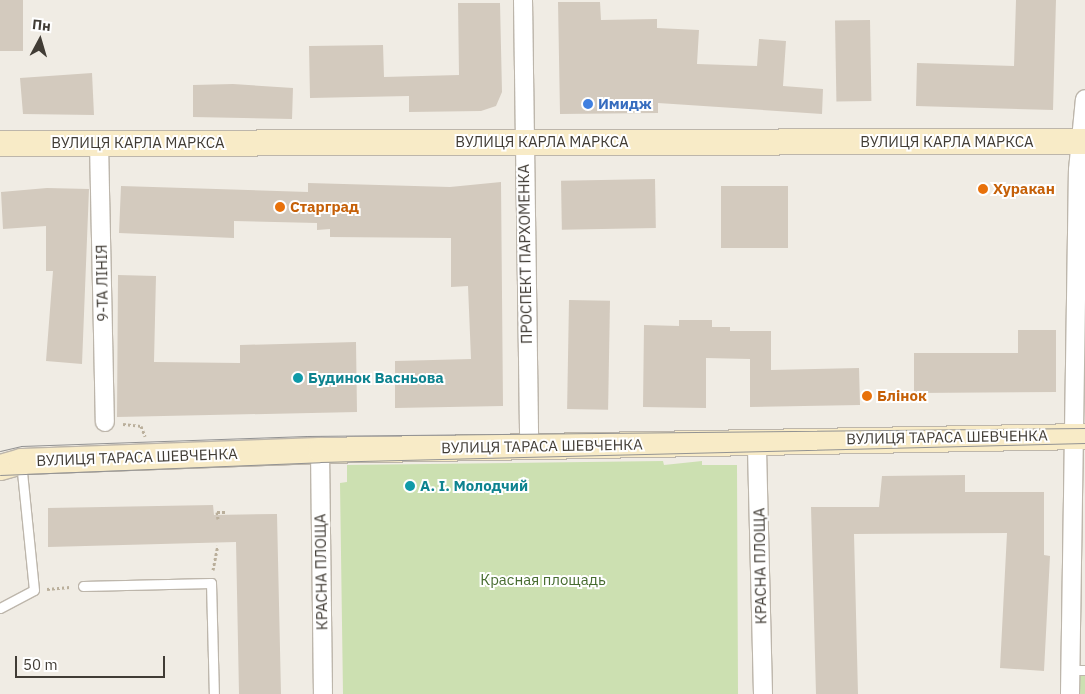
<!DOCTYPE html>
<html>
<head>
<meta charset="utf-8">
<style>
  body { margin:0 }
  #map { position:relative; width:1085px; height:694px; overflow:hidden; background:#f0ece4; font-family:"IBM Plex Sans",sans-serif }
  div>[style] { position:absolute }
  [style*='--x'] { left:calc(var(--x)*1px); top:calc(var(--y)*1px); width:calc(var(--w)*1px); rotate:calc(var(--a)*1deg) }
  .green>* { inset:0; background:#cce0b1; transform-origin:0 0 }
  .building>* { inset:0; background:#d3cabe; transform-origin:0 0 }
  .path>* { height:3px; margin-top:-1.5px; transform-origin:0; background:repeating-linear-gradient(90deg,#baaf9b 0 2.5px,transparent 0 5px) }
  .roads { filter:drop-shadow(1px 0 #bdb6ab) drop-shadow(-1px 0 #bdb6ab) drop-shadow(0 1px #bdb6ab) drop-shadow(0 -1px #bdb6ab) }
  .service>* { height:9px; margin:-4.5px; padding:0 4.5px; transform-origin:4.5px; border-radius:4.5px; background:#fff }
  .minor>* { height:18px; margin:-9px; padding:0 9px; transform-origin:9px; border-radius:9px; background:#fff }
  .secondary>* { height:25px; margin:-12.5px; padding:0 12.5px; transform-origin:12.5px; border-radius:12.5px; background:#f8ebc7 }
  .tram>* { height:1px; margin:-0.5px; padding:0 0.5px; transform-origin:0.5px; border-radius:0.5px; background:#939393 }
  .dots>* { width:14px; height:14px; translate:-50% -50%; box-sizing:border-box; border:2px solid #fff; border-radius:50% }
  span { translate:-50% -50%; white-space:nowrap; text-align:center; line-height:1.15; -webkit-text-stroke:4px #fff; paint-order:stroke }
  .shop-label { font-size:15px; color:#366cbe; font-weight:700 }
  .left { translate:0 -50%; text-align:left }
  .street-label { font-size:15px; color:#413c35 }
  .food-label { font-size:15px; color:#c56008; font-weight:700 }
  .culture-label { font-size:15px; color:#0d838f; font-weight:700 }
  .park-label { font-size:15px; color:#476c30 }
  .north { position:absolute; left:15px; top:15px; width:50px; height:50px; -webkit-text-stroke:4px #fff; paint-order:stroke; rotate:6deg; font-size:14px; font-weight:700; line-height:20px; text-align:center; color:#413c35 }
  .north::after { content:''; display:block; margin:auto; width:18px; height:22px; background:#413c35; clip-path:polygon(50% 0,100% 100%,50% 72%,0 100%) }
  .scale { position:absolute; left:15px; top:656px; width:150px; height:22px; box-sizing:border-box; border:2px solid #413c35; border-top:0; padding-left:6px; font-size:15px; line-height:18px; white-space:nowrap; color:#413c35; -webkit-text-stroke:4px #fff; paint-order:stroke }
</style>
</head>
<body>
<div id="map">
  <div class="green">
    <div style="clip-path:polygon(663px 461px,664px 465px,702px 461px,702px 465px,737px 465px,738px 694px,343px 694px,340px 483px,347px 482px,347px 465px)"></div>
    <div style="left:1076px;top:676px;width:9px;height:18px"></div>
  </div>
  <div class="building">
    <div style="left:0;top:0;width:23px;height:51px"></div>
    <div style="clip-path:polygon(1016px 0,1056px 0,1053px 110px,916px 106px,917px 63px,1014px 66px)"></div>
    <div style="clip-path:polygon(558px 2px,600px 2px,601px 20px,657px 19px,657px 28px,699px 30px,697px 64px,757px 66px,759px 39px,786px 41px,783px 86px,823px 89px,822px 114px,658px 103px,658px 113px,560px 114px)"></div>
    <div style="clip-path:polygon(458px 3px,500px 3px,502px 92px,496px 106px,481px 111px,409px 112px,409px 96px,310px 98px,309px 46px,383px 45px,384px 77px,459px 75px)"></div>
    <div style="left:870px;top:20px;width:81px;height:35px;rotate:89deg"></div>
    <div style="clip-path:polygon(92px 73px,94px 115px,23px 114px,20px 78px)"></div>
    <div style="clip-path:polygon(233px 84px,293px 88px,292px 119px,193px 117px,193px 85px)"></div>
    <div style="left:655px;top:179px;width:49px;height:94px;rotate:89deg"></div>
    <div style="clip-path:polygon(501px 182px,503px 406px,395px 408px,395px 361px,471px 359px,468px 286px,451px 287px,451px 238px,330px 237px,330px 229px,317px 230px,317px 223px,234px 221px,234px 238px,119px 233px,121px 186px,308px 192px,308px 183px,450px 187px)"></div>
    <div style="left:721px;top:186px;width:67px;height:62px"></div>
    <div style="clip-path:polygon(47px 188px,89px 189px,82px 364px,46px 361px,53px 271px,46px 271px,46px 226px,3px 229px,1px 192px)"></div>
    <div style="clip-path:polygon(118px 275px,156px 276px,154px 362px,240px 363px,240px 345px,356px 342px,357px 412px,117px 417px)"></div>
    <div style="left:569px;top:300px;width:41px;height:109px;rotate:1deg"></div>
    <div style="clip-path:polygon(679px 320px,712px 320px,712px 327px,730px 327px,730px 331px,771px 331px,771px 370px,859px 368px,860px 405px,750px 407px,750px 359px,706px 358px,706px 408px,643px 407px,644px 325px,679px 326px)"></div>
    <div style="clip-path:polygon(1018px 330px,1056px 330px,1056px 392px,914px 393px,914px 353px,1018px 353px)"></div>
    <div style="clip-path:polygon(965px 475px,965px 492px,1044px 492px,1044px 555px,1050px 556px,1044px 671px,1000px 668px,1007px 533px,854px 534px,858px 694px,816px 694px,811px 507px,879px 507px,882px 476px)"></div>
    <div style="clip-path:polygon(213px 505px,214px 515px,277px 514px,281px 694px,239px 694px,236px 542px,48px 547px,48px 508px)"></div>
  </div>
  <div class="path">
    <div style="--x:123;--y:424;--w:18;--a:6"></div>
    <div style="--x:141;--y:426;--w:11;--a:68"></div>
    <div style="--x:218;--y:519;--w:7;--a:-98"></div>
    <div style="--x:217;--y:512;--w:9;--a:0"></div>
    <div style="--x:213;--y:570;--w:25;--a:-79"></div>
    <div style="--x:47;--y:589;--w:23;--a:-5"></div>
  </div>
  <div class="roads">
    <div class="service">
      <div style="--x:83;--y:586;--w:128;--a:-1.3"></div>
      <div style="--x:211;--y:583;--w:111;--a:88.5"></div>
      <div style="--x:0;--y:608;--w:38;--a:-28"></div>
      <div style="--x:34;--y:590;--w:130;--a:-95.8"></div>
      <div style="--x:1069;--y:670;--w:16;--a:0"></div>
    </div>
    <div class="minor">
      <div style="--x:523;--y:0;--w:448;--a:89.2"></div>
      <div style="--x:99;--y:143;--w:279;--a:88.8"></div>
      <div style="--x:320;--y:450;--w:244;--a:89.3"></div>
      <div style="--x:763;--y:694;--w:243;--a:-91.4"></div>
      <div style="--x:757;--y:451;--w:13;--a:-63"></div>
      <div style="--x:1070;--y:694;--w:524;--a:-89.13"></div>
      <div style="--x:1078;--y:170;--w:71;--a:-84.4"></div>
    </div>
    <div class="secondary">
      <div style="--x:0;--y:143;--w:1085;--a:-0.11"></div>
      <div style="--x:0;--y:467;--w:22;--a:-16"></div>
      <div style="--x:21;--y:461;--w:299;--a:-2.1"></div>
      <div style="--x:320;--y:450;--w:765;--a:-1.05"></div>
    </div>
  </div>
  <div class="tram">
    <div style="--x:0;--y:451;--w:22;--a:-13"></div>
    <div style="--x:21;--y:446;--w:286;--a:-2"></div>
    <div style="--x:307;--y:436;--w:778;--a:-0.59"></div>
    <div style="--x:0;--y:475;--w:320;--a:-2.3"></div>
    <div style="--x:320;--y:462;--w:765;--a:-1.42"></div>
  </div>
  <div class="dots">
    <div style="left:588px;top:104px;background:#3f7fe0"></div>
    <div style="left:983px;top:189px;background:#e8710a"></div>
    <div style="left:280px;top:207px;background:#e8710a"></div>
    <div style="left:298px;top:378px;background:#0f9aa8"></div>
    <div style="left:867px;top:396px;background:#e8710a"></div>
    <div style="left:410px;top:486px;background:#0f9aa8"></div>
  </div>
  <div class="shop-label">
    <span class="left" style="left:598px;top:104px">Имидж</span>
  </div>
  <div class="street-label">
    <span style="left:542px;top:142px">ВУЛИЦЯ КАРЛА МАРКСА</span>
    <span style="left:947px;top:142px">ВУЛИЦЯ КАРЛА МАРКСА</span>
    <span style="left:138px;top:143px">ВУЛИЦЯ КАРЛА МАРКСА</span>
    <span style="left:525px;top:254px;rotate:-91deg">ПРОСПЕКТ ПАРХОМЕНКА</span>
    <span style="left:102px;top:283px;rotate:-91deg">9-ТА ЛІНІЯ</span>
    <span style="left:947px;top:437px;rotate:-1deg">ВУЛИЦЯ ТАРАСА ШЕВЧЕНКА</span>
    <span style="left:542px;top:446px;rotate:-1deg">ВУЛИЦЯ ТАРАСА ШЕВЧЕНКА</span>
    <span style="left:137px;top:457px;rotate:-2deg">ВУЛИЦЯ ТАРАСА ШЕВЧЕНКА</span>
    <span style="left:760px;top:566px;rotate:-91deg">КРАСНА ПЛОЩА</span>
    <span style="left:321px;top:572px;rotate:-91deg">КРАСНА ПЛОЩА</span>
  </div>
  <div class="food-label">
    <span class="left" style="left:993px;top:189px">Хуракан</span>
    <span class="left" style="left:290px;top:207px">Старград</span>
    <span class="left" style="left:877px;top:396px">Блінок</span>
  </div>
  <div class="culture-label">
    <span class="left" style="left:308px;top:378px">Будинок Васньова</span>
    <span class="left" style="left:420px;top:486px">А. І. Молодчий</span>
  </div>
  <div class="park-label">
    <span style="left:543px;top:580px">Красная площадь</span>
  </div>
  <div class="north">Пн</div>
  <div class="scale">50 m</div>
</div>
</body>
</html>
